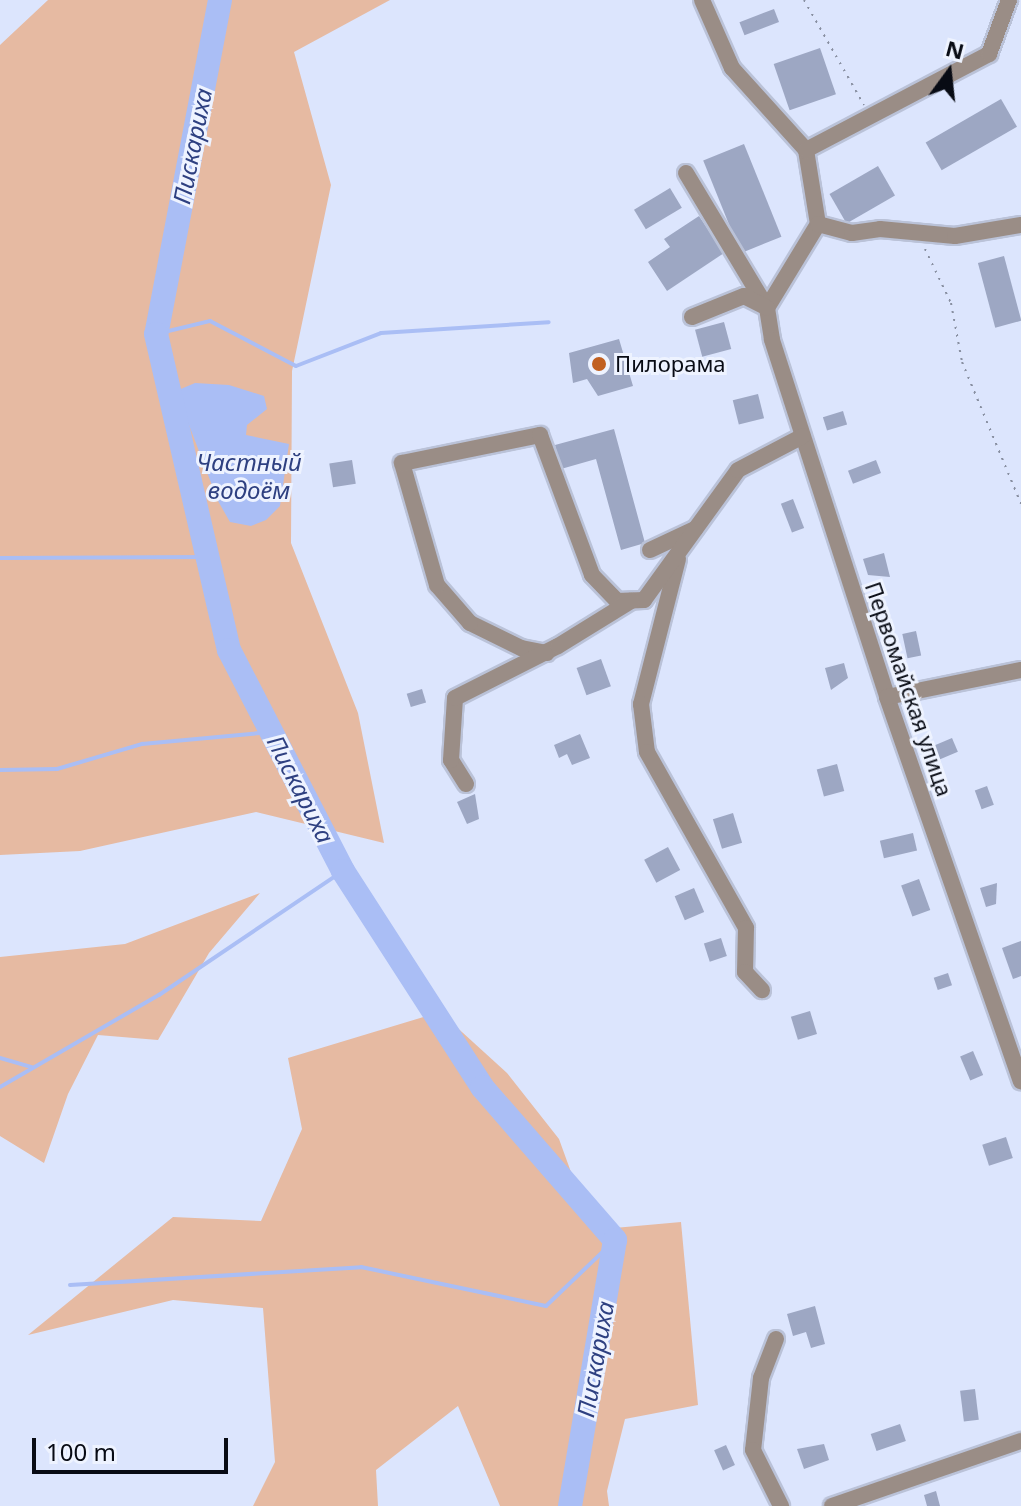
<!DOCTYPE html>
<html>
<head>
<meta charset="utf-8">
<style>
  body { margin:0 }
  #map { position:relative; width:1021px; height:1506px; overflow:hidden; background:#dce5fd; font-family:"Noto Sans",sans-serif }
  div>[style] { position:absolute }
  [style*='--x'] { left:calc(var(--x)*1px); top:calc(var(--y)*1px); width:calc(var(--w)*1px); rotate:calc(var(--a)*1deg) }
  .green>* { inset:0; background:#e6baa2 }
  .water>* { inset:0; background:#aabef5 }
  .stream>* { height:4px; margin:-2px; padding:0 2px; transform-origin:2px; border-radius:2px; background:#aabef5 }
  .river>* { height:24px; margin:-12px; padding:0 12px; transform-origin:12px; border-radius:12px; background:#aabef5 }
  .building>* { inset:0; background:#9da7c3; transform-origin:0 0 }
  .path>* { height:2px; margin-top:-1px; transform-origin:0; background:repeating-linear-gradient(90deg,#888fa1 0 2px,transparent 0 8px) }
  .roads { filter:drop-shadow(2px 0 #bac2d8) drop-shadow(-2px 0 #bac2d8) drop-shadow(0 2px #bac2d8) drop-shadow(0 -2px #bac2d8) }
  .minor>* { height:16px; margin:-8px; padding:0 8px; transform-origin:8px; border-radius:8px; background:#9a8d86 }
  .dots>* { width:22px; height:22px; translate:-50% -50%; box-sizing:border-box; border:4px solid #eef3ff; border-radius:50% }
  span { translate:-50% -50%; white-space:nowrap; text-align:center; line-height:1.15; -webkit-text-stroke:6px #eef3ff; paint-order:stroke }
  .poi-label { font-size:22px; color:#080b14 }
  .left { translate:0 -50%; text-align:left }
  .street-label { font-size:22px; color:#080b14 }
  .water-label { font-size:24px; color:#2e4081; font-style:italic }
  .north { position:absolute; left:909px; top:32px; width:80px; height:80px; -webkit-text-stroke:6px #eef3ff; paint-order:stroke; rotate:15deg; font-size:22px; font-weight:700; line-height:32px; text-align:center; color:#080b14 }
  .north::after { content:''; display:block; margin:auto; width:28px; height:36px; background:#080b14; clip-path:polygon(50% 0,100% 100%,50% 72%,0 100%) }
  .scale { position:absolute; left:32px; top:1438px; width:196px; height:36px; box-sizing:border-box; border:4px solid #080b14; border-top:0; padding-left:10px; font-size:24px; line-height:28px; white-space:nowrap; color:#080b14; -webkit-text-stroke:6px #eef3ff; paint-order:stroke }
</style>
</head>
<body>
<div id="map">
  <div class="green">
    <div style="clip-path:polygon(48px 0,390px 0,294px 52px,331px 185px,292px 371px,291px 543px,358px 713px,384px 843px,256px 812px,80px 851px,0 855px,0 45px)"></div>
    <div style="clip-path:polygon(260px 893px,209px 953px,158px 1040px,98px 1035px,68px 1094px,44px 1163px,0 1136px,0 957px,125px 944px)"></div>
    <div style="clip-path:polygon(440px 1012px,507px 1073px,559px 1139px,592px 1230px,681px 1222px,698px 1405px,625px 1419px,607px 1491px,609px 1506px,500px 1506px,458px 1406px,376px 1470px,378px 1506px,253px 1506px,275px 1462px,263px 1308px,173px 1300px,28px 1335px,173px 1217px,261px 1221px,302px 1129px,288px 1058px)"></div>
  </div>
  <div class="water">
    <div style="clip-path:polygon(195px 383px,229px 385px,264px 396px,267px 409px,247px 425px,246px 435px,289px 444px,280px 506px,266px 520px,251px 526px,230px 522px,218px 501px,176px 391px)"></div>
  </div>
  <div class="stream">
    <div style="--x:156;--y:334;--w:56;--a:-13.5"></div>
    <div style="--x:210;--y:321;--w:97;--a:27.6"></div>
    <div style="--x:296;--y:366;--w:91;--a:-21.2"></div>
    <div style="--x:381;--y:333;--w:168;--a:-3.7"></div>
    <div style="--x:0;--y:558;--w:207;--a:-0.3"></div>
    <div style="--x:0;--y:770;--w:57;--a:-1"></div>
    <div style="--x:57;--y:769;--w:89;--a:-16.4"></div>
    <div style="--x:142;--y:744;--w:130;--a:-5.3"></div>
    <div style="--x:0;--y:1058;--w:33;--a:16"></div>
    <div style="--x:0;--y:1087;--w:184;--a:-30.1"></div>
    <div style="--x:159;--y:995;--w:222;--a:-34"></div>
    <div style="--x:70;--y:1285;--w:292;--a:-3.5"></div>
    <div style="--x:361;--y:1267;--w:189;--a:11.9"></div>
    <div style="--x:546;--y:1306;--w:95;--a:-43.7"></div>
  </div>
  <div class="river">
    <div style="--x:220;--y:0;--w:340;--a:100.8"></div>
    <div style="--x:156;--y:334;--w:324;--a:77"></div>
    <div style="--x:229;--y:650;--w:249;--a:62.7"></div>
    <div style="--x:343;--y:871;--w:257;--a:57.2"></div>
    <div style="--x:482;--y:1087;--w:203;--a:49"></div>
    <div style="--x:615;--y:1240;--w:270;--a:99.6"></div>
  </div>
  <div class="building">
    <div style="left:774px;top:9px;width:14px;height:37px;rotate:69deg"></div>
    <div style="left:820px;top:48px;width:49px;height:49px;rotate:71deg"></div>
    <div style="left:1001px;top:99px;width:32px;height:87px;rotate:60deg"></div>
    <div style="left:744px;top:144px;width:100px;height:44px;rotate:68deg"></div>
    <div style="left:878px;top:166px;width:34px;height:56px;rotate:60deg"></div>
    <div style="left:670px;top:188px;width:23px;height:42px;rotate:59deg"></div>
    <div style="clip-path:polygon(699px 216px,724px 253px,667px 291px,648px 262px,670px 247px,664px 239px)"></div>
    <div style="left:1004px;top:256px;width:67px;height:27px;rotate:75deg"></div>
    <div style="left:724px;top:322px;width:28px;height:30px;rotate:75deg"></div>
    <div style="clip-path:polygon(619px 339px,633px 386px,598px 396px,587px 379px,573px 383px,569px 353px)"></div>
    <div style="left:758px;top:394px;width:25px;height:26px;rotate:76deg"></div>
    <div style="left:843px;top:411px;width:14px;height:21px;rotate:73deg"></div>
    <div style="clip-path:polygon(614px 429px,645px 543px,621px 550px,596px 459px,561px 469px,555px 445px)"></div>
    <div style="left:352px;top:460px;width:24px;height:23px;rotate:81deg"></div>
    <div style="left:876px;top:460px;width:14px;height:30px;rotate:69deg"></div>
    <div style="left:793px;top:499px;width:31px;height:13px;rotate:69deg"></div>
    <div style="clip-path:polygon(884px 553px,890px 577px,868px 575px,863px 559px)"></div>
    <div style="left:916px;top:631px;width:25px;height:14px;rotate:78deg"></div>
    <div style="left:601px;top:659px;width:29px;height:26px;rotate:70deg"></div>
    <div style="clip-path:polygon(844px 663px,848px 678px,831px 690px,825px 668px)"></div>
    <div style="left:422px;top:689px;width:14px;height:16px;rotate:73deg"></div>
    <div style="clip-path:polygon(580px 734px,590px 758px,572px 765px,567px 754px,559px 758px,554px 745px)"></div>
    <div style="left:952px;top:738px;width:15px;height:25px;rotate:67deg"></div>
    <div style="left:837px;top:764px;width:28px;height:21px;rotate:75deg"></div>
    <div style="left:987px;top:786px;width:20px;height:13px;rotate:70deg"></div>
    <div style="clip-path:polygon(475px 794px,479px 819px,467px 824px,457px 802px)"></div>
    <div style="left:733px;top:813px;width:31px;height:21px;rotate:73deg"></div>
    <div style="left:913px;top:833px;width:18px;height:34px;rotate:77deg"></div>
    <div style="left:668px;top:847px;width:26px;height:27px;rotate:62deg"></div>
    <div style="left:919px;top:879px;width:33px;height:19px;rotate:70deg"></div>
    <div style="clip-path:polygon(997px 883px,996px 904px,986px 907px,980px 888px)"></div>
    <div style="left:694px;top:888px;width:26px;height:21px;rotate:67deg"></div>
    <div style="left:721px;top:938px;width:19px;height:18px;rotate:72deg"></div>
    <div style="clip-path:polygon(1021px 941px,1021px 976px,1013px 979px,1002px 948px)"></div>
    <div style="left:948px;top:973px;width:13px;height:15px;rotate:72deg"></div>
    <div style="left:810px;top:1011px;width:24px;height:20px;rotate:73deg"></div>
    <div style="left:973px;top:1051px;width:26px;height:14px;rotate:67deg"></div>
    <div style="left:1006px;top:1137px;width:22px;height:25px;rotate:72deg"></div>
    <div style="clip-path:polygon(815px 1306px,825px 1344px,811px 1348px,806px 1332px,793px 1336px,787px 1314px)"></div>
    <div style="left:975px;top:1389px;width:31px;height:15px;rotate:83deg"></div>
    <div style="left:900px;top:1424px;width:18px;height:31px;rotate:71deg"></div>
    <div style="clip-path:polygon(824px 1444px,829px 1460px,804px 1469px,797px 1449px)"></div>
    <div style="left:726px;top:1445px;width:22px;height:13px;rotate:66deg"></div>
    <div style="clip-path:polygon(936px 1491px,940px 1506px,927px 1506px,924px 1495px)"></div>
  </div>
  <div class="path">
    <div style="--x:804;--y:0;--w:121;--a:60.3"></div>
    <div style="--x:925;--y:249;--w:60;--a:64.3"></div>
    <div style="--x:951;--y:303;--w:60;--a:79.4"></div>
    <div style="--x:962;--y:362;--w:154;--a:67.4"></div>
  </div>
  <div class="roads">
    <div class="minor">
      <div style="--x:702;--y:0;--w:74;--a:66.2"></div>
      <div style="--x:732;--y:68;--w:110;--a:47.9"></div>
      <div style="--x:806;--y:150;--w:75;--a:80.8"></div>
      <div style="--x:818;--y:224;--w:98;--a:121.3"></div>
      <div style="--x:806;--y:150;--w:207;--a:-27.7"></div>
      <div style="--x:989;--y:54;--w:58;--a:-69.7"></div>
      <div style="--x:686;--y:173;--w:157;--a:59"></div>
      <div style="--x:767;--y:308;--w:32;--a:81"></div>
      <div style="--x:772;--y:340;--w:375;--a:72.1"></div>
      <div style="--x:887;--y:697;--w:407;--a:70.8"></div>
      <div style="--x:818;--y:224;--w:35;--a:15"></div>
      <div style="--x:852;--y:233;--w:28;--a:-8"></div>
      <div style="--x:880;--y:229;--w:75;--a:5.3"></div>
      <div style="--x:955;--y:236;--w:67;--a:-9.5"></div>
      <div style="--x:692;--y:317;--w:56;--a:-22"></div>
      <div style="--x:744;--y:296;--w:25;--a:27"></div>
      <div style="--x:650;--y:550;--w:50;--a:-25"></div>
      <div style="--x:678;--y:559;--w:150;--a:104.3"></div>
      <div style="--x:641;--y:704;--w:48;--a:82.9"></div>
      <div style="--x:647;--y:752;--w:202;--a:60.6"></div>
      <div style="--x:746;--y:928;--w:44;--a:91.3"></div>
      <div style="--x:745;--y:972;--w:25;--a:47"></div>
      <div style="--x:547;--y:653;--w:26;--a:-169"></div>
      <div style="--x:521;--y:648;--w:57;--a:-153.9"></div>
      <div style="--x:470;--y:623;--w:50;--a:-131"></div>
      <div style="--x:437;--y:585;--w:127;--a:-106"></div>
      <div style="--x:402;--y:463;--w:141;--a:-11.5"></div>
      <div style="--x:540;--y:435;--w:149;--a:69.6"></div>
      <div style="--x:592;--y:575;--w:36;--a:46"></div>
      <div style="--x:617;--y:601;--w:27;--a:-2"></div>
      <div style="--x:644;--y:600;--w:160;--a:-54.1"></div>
      <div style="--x:738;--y:470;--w:73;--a:-27.6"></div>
      <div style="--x:887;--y:697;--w:137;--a:-11.4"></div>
      <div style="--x:466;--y:784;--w:28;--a:-122"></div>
      <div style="--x:451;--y:760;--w:62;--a:-86.3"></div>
      <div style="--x:455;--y:698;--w:115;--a:-26.8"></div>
      <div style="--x:558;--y:646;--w:86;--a:-31.7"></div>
      <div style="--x:776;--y:1339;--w:42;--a:111"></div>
      <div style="--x:761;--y:1378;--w:72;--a:96.3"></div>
      <div style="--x:753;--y:1450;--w:63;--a:63.4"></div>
      <div style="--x:832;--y:1506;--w:200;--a:-19"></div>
    </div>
  </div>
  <div class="dots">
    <div style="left:599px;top:364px;background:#c16021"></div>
  </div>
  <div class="poi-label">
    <span class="left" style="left:615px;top:364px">Пилорама</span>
  </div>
  <div class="street-label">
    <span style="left:909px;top:689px;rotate:71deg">Первомайская улица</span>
  </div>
  <div class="water-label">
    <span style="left:192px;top:146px;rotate:-79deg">Пискариха</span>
    <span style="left:249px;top:476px">Частный<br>водоём</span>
    <span style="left:301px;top:789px;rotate:63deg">Пискариха</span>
    <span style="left:595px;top:1359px;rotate:-80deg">Пискариха</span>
  </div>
  <div class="north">N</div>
  <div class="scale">100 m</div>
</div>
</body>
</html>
